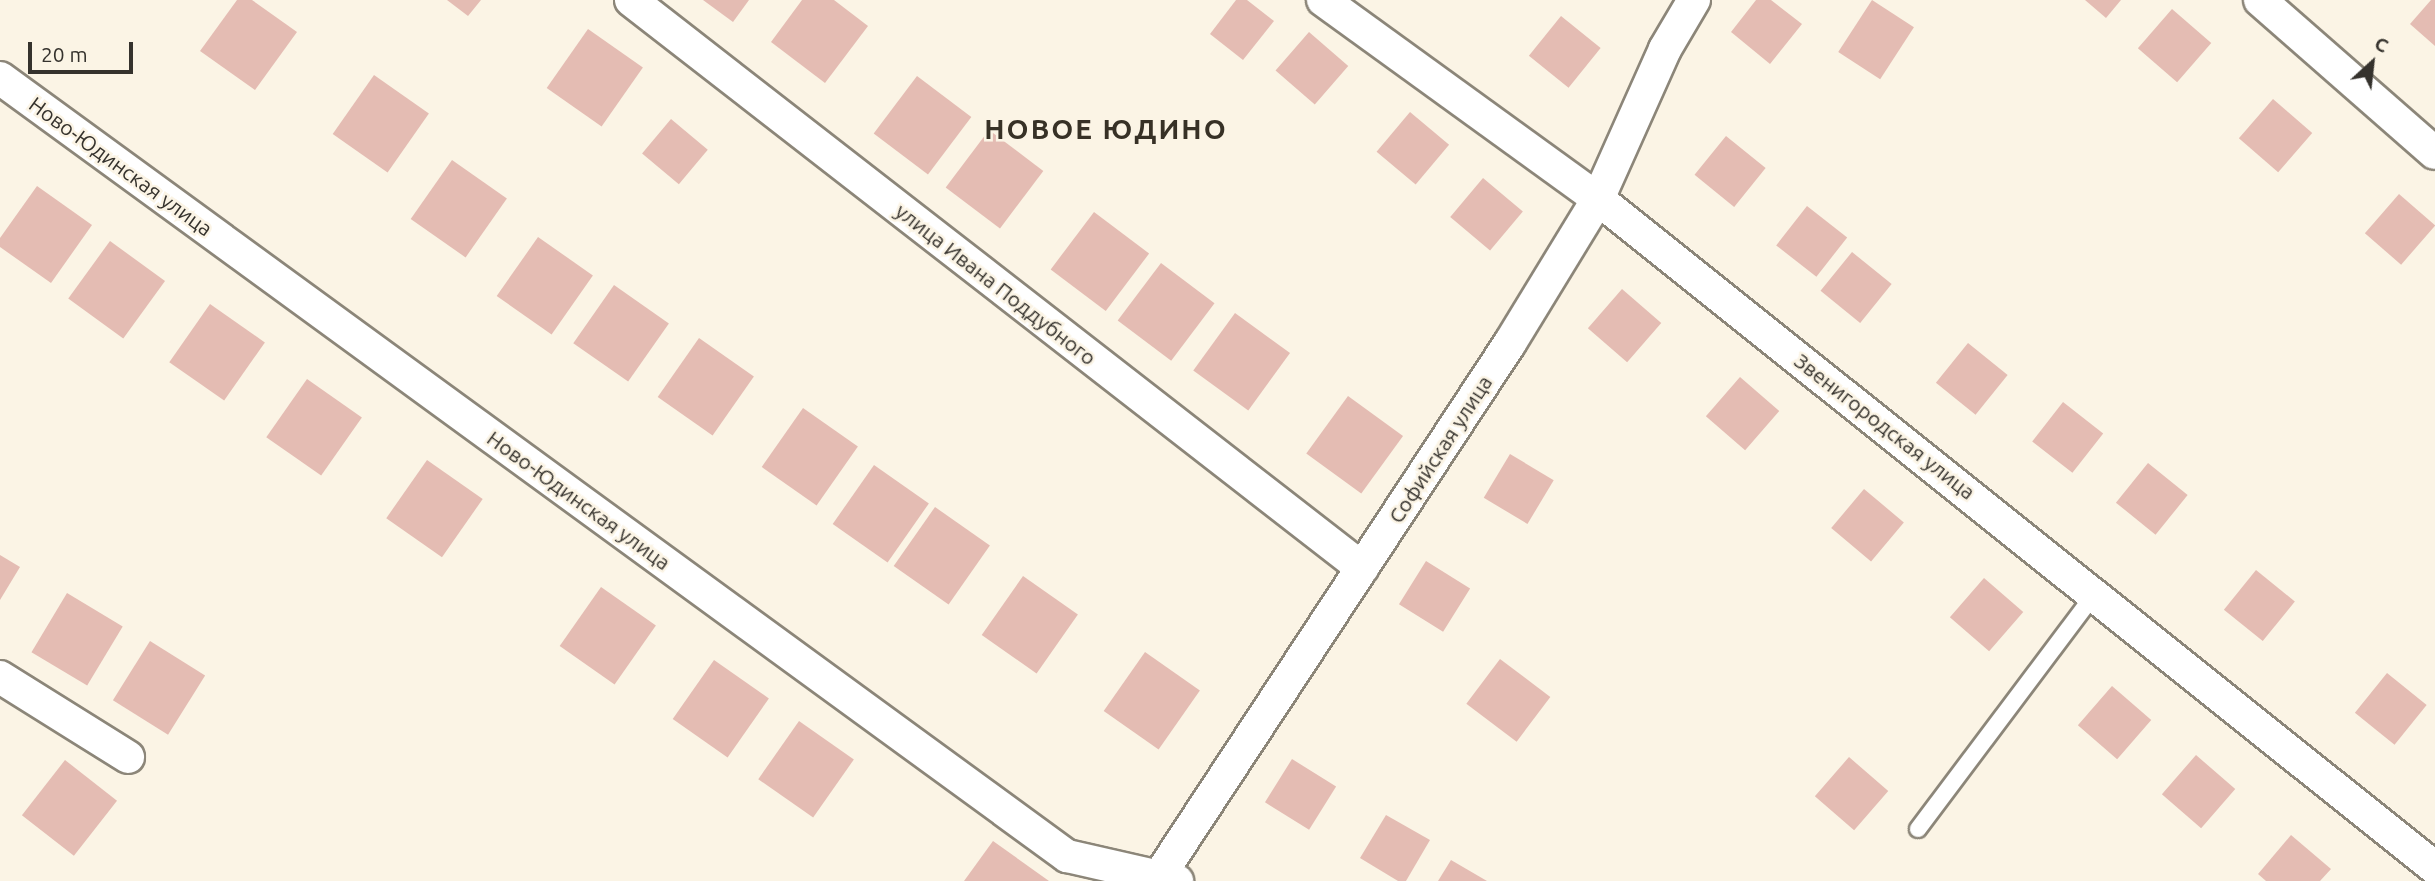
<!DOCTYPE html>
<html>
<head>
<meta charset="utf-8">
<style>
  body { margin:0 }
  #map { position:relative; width:2435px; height:881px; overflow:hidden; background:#fbf4e5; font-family:Ubuntu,sans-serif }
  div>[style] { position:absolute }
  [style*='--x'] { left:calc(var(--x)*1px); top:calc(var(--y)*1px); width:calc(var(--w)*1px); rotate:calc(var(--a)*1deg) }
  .building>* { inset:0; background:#e4bcb3; transform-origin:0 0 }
  .roads { filter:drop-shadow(2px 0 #8c8679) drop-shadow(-2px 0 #8c8679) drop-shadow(0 2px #8c8679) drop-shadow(0 -2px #8c8679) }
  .service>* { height:16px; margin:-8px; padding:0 8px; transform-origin:8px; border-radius:8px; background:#fff }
  .minor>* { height:32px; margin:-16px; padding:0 16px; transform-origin:16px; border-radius:16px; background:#fff }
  span { translate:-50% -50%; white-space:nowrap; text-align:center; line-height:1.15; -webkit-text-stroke:5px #fbf4e5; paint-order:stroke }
  .street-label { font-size:21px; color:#35322d }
  .district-label { font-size:28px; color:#373126; font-weight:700; letter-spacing:2px }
  .north { position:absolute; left:2337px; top:28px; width:70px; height:70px; -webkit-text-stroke:5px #fbf4e5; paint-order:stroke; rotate:27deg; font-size:19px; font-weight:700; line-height:28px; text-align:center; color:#35322d }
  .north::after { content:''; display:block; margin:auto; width:24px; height:32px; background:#35322d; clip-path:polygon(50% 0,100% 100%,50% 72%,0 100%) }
  .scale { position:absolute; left:28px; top:42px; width:105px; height:32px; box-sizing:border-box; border:4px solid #35322d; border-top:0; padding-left:9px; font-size:21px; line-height:24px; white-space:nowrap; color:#35322d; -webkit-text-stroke:5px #fbf4e5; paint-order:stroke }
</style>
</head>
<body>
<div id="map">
  <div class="building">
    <div style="clip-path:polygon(237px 0,252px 0,297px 32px,255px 90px,200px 51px)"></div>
    <div style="clip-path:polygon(447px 0,481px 0,468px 16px)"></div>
    <div style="clip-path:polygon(703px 0,749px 0,733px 22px)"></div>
    <div style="clip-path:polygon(802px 0,834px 0,868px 26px,825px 83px,771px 42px)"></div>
    <div style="clip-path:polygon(1236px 0,1247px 0,1274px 21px,1243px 60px,1210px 34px)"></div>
    <div style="clip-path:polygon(1756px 0,1771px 0,1802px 24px,1770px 64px,1731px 32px)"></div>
    <div style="left:1872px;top:0;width:50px;height:62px;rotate:33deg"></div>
    <div style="clip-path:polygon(2085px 0,2121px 0,2106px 18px)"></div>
    <div style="clip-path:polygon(2431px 0,2435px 0,2435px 46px,2410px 24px)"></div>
    <div style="left:2172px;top:9px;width:52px;height:52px;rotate:41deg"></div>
    <div style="left:1561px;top:16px;width:51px;height:51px;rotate:39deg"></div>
    <div style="left:588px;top:29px;width:67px;height:72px;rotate:35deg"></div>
    <div style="left:1309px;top:32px;width:52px;height:51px;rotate:41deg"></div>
    <div style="left:374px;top:75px;width:67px;height:72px;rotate:35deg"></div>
    <div style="left:917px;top:76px;width:68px;height:72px;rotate:37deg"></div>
    <div style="left:2273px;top:99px;width:52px;height:52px;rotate:41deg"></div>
    <div style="left:1410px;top:112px;width:51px;height:52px;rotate:40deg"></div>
    <div style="left:671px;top:119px;width:48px;height:45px;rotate:40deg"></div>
    <div style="left:989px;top:130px;width:68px;height:72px;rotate:37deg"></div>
    <div style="left:1726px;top:136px;width:51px;height:50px;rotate:39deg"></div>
    <div style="left:452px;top:160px;width:67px;height:72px;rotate:35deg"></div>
    <div style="left:1483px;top:178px;width:52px;height:51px;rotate:40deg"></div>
    <div style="clip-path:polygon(37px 186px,92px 225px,51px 283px,0 247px,0 238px)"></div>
    <div style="left:2399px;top:194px;width:48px;height:52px;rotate:41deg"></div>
    <div style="left:1807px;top:206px;width:51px;height:50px;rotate:38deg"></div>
    <div style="left:1094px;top:212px;width:69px;height:72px;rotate:37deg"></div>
    <div style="left:538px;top:237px;width:67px;height:72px;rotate:35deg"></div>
    <div style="left:110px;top:241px;width:68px;height:71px;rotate:36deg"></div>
    <div style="left:1852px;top:252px;width:51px;height:50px;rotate:39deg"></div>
    <div style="left:1161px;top:263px;width:67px;height:72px;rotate:37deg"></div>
    <div style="left:614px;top:285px;width:67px;height:71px;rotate:35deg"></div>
    <div style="left:1622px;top:289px;width:52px;height:52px;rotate:41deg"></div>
    <div style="left:210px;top:304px;width:67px;height:71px;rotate:35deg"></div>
    <div style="left:1235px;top:313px;width:68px;height:71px;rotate:36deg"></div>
    <div style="left:699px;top:338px;width:67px;height:72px;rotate:35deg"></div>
    <div style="left:1968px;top:343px;width:51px;height:51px;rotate:39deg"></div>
    <div style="left:1740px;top:377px;width:52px;height:52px;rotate:41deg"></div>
    <div style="left:307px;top:379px;width:67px;height:71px;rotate:35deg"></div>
    <div style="left:1348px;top:396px;width:68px;height:71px;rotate:36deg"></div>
    <div style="left:2063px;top:402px;width:51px;height:50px;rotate:38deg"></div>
    <div style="left:803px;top:408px;width:67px;height:72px;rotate:35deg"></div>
    <div style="left:1510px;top:454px;width:51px;height:51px;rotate:31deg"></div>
    <div style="left:427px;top:460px;width:68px;height:71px;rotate:35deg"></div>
    <div style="left:2148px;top:463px;width:51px;height:51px;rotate:39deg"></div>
    <div style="left:874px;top:465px;width:67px;height:72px;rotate:35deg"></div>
    <div style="left:1864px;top:489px;width:52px;height:51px;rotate:40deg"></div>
    <div style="left:935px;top:507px;width:67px;height:72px;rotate:35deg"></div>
    <div style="clip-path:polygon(0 555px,20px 567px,0 600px)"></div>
    <div style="left:1426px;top:561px;width:52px;height:51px;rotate:32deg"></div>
    <div style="left:2256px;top:570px;width:50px;height:51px;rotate:39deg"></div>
    <div style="left:1023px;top:576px;width:67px;height:72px;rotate:35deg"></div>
    <div style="left:1984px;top:578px;width:52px;height:52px;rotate:41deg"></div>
    <div style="left:601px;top:587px;width:67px;height:72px;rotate:35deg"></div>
    <div style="left:67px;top:593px;width:65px;height:69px;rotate:31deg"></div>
    <div style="left:150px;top:641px;width:65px;height:70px;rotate:32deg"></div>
    <div style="left:1145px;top:652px;width:67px;height:72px;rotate:35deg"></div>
    <div style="left:1500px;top:659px;width:63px;height:56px;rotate:37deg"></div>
    <div style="left:714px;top:660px;width:67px;height:72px;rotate:35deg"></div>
    <div style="left:2387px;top:673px;width:51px;height:51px;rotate:39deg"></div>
    <div style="left:2112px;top:686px;width:52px;height:52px;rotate:41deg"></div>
    <div style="left:799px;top:721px;width:67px;height:71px;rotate:35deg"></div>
    <div style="left:2196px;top:755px;width:52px;height:52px;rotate:41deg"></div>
    <div style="left:1849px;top:757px;width:52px;height:52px;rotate:41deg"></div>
    <div style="left:1292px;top:759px;width:52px;height:51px;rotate:32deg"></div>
    <div style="left:65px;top:760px;width:66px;height:70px;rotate:38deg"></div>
    <div style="clip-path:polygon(1386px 815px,1430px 840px,1406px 881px,1398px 881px,1360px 858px)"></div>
    <div style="clip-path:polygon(2291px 835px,2331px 869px,2320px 881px,2266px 881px,2258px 874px)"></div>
    <div style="clip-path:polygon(993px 841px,1049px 881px,964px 881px)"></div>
    <div style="clip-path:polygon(1451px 860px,1487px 881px,1438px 881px)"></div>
  </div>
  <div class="roads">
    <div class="service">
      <div style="--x:1918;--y:829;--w:295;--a:-53.1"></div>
    </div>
    <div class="minor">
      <div style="--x:631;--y:0;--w:926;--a:37.85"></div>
      <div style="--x:1323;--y:0;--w:339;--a:35.9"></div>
      <div style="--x:1598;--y:199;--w:1072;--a:38.63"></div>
      <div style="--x:2260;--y:0;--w:232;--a:41.2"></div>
      <div style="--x:0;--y:78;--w:1321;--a:36.1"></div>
      <div style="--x:1067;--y:856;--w:113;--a:12.8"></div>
      <div style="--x:0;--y:677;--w:151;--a:32"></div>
      <div style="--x:1156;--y:881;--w:644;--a:-56.66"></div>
      <div style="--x:1510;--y:343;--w:169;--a:-58.6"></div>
      <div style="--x:1598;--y:199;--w:164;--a:-65.9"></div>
      <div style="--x:1665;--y:49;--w:57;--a:-59.4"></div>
    </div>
  </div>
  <div class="street-label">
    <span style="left:121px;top:166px;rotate:36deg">Ново-Юдинская улица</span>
    <span style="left:996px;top:284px;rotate:38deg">улица Ивана Поддубного</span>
    <span style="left:1885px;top:426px;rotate:38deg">Звенигородская улица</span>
    <span style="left:1440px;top:449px;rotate:-57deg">Софийская улица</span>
    <span style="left:579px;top:500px;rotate:36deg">Ново-Юдинская улица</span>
  </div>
  <div class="district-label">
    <span style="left:1106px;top:129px">НОВОЕ ЮДИНО</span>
  </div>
  <div class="north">С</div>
  <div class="scale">20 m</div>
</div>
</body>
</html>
